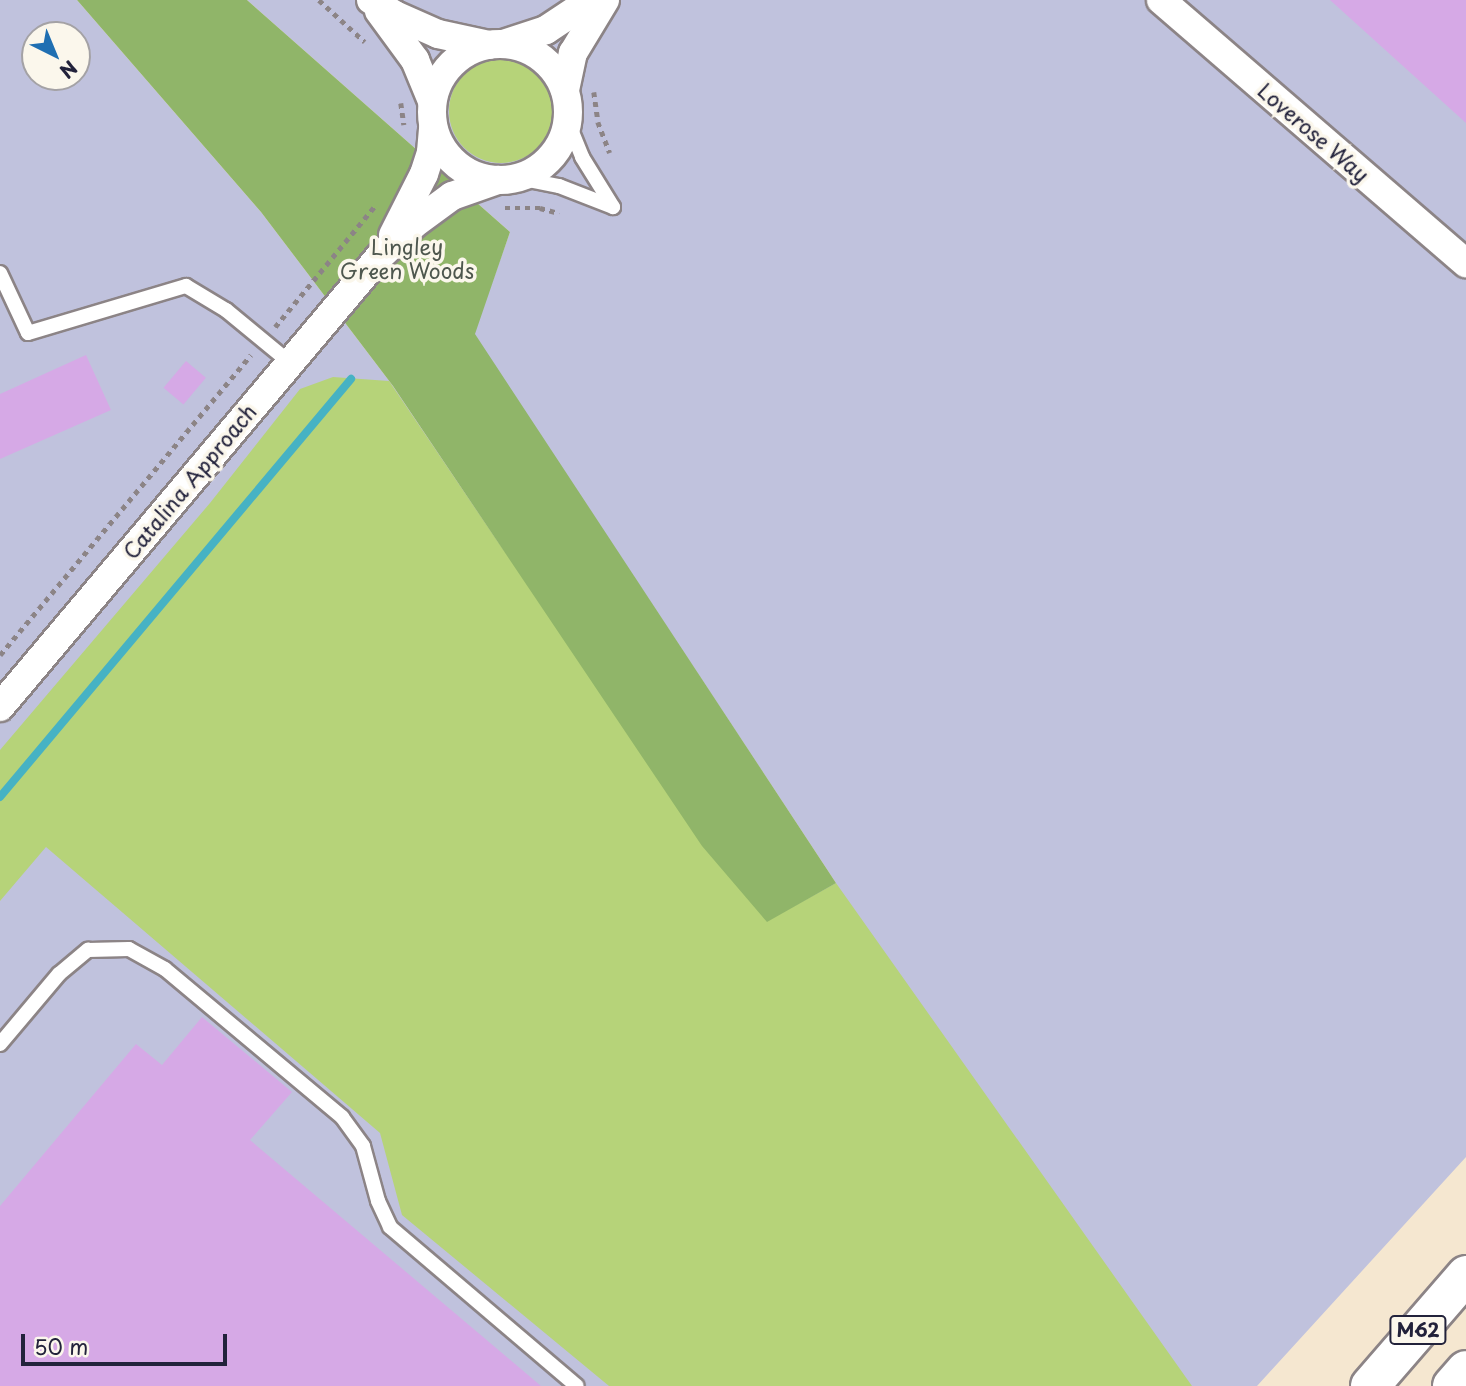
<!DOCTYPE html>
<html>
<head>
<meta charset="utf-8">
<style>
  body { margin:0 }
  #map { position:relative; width:1466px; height:1386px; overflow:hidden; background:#f5e7d0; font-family:"Playpen Sans",sans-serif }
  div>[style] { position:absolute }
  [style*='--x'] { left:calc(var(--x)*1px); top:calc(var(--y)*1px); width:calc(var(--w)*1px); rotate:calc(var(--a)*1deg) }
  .industrial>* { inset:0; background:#c0c2dd }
  .green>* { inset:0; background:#b6d379 }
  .round { border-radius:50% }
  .forest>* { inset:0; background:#90b569 }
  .stream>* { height:8px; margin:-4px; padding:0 4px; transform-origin:4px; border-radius:4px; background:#46b2c4 }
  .building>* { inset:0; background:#d6a9e6; transform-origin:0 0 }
  .path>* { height:4.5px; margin-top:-2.25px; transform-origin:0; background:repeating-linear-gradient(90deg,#8c8486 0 5px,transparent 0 10px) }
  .roads { filter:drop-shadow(2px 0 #8c8486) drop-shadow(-2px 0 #8c8486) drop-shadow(0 2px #8c8486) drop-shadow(0 -2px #8c8486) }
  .lane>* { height:14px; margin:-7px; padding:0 7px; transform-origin:7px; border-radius:7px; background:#fff }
  .street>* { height:28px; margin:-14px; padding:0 14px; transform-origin:14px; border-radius:14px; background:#fff }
  .street>.ring { margin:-14px; padding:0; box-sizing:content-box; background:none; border:28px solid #fff; border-radius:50% }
  .highway>* { height:38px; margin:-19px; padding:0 19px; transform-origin:19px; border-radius:19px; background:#fff }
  span { translate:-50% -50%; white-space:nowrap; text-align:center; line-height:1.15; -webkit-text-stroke:7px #fbf7ec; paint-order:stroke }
  .shield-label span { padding:2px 5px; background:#fbf7ec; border:2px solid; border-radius:5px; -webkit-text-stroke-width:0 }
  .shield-label { font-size:19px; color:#22223b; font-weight:700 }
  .street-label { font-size:21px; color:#22223b }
  .park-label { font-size:21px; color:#4e574e }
  .north { position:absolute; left:21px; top:21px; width:70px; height:70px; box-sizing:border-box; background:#fbf7ec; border:2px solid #a4a2a5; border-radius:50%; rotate:137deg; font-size:19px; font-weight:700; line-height:28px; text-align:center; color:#22223b }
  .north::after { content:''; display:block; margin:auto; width:24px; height:32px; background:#1f6fb2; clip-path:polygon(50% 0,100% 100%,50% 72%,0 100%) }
  .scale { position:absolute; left:21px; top:1334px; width:206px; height:32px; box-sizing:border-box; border:4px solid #22223b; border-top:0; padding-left:9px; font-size:21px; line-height:24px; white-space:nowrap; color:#22223b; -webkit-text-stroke:5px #fbf7ec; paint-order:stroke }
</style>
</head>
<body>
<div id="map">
  <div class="industrial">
    <div style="clip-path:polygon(evenodd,0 0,77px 0,261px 212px,393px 386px,702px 846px,836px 883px,474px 334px,510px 232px,247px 0,1466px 0,1466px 1157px,1257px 1386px,0 1386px,0 0,35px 35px,77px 35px,77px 77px,35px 77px,35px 35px)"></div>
  </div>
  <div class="green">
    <div class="round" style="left:449px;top:59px;width:104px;height:104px"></div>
    <div style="clip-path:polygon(333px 377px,389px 381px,498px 542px,767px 921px,836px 883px,1192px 1386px,609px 1386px,402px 1215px,380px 1133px,46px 847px,0 901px,0 750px,210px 503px,300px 389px)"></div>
  </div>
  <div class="forest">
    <div style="clip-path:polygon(77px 0,247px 0,510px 232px,475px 334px,836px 883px,767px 922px,702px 846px,393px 386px,261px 212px)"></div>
  </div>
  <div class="stream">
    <div style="--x:0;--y:797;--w:546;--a:-49.98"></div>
  </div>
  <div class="building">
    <div style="clip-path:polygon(1330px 0,1466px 0,1466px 123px)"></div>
    <div style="clip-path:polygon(86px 355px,111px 410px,0 459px,0 394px)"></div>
    <div style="left:186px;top:361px;width:26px;height:35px;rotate:40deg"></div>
    <div style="clip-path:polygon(202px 1017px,292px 1092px,250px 1140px,541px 1386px,0 1386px,0 1206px,136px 1044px,162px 1065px)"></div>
  </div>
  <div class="path">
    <div style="--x:319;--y:0;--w:62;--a:42.4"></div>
    <div style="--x:594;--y:92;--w:30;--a:82"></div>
    <div style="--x:598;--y:122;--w:33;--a:69"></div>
    <div style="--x:401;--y:103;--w:22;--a:82"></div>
    <div style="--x:505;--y:208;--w:35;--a:0"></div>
    <div style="--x:540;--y:208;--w:20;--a:15"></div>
    <div style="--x:275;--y:327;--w:156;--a:-50.5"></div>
    <div style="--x:0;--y:655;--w:391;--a:-50.1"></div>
  </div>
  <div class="roads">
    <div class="lane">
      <div style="--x:568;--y:122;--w:38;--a:68"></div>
      <div style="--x:582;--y:157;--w:59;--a:58.2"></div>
      <div style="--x:518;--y:178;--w:42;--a:11"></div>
      <div style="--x:559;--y:186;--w:58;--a:21.3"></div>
      <div style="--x:0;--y:273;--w:66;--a:65"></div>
      <div style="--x:28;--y:333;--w:165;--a:-16.6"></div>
      <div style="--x:186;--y:286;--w:47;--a:31"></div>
      <div style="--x:226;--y:310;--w:82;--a:39.5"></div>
      <div style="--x:0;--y:1044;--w:92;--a:-49.9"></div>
      <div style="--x:59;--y:974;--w:38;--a:-40"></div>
      <div style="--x:88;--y:950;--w:41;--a:-1.4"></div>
      <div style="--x:129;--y:949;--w:41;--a:29.1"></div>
      <div style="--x:165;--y:969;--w:231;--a:39.9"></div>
      <div style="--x:342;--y:1117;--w:36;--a:54"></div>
      <div style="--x:363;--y:1146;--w:57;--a:74.7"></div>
      <div style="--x:378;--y:1201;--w:29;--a:65"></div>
      <div style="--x:390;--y:1227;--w:245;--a:40.4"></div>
    </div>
    <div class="street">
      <div style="--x:371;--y:0;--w:28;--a:32"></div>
      <div style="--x:395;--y:15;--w:47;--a:23.8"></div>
      <div style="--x:438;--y:34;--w:52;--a:12.2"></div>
      <div style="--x:1161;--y:0;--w:403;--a:40.8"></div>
      <div style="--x:379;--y:11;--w:61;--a:53.7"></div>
      <div style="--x:415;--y:60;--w:44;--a:67.5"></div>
      <div style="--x:503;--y:44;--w:45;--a:-18"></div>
      <div style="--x:546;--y:30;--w:54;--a:-33.7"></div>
      <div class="ring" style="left:432px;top:44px;width:108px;height:108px"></div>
      <div style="--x:565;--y:90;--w:38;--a:-78"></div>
      <div style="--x:573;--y:53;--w:62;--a:-58.9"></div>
      <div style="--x:393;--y:235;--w:68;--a:-63.1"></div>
      <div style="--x:424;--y:174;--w:23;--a:-72"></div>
      <div style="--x:431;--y:152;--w:25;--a:-85"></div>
      <div style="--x:0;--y:707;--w:591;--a:-49.87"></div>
      <div style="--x:381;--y:255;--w:45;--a:-43.2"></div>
      <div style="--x:414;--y:224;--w:47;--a:-36.4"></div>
      <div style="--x:452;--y:196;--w:49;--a:-19.2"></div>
    </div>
    <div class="highway">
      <div style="--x:1370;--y:1386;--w:147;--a:-49.1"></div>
      <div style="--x:1452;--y:1386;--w:21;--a:-49"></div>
    </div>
  </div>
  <div class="shield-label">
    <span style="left:1418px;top:1330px">M62</span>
  </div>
  <div class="street-label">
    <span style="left:1314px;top:132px;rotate:41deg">Loverose Way</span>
    <span style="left:189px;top:481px;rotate:-50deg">Catalina Approach</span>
  </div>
  <div class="park-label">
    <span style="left:407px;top:258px">Lingley<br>Green Woods</span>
  </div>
  <div class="north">N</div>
  <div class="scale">50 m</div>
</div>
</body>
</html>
